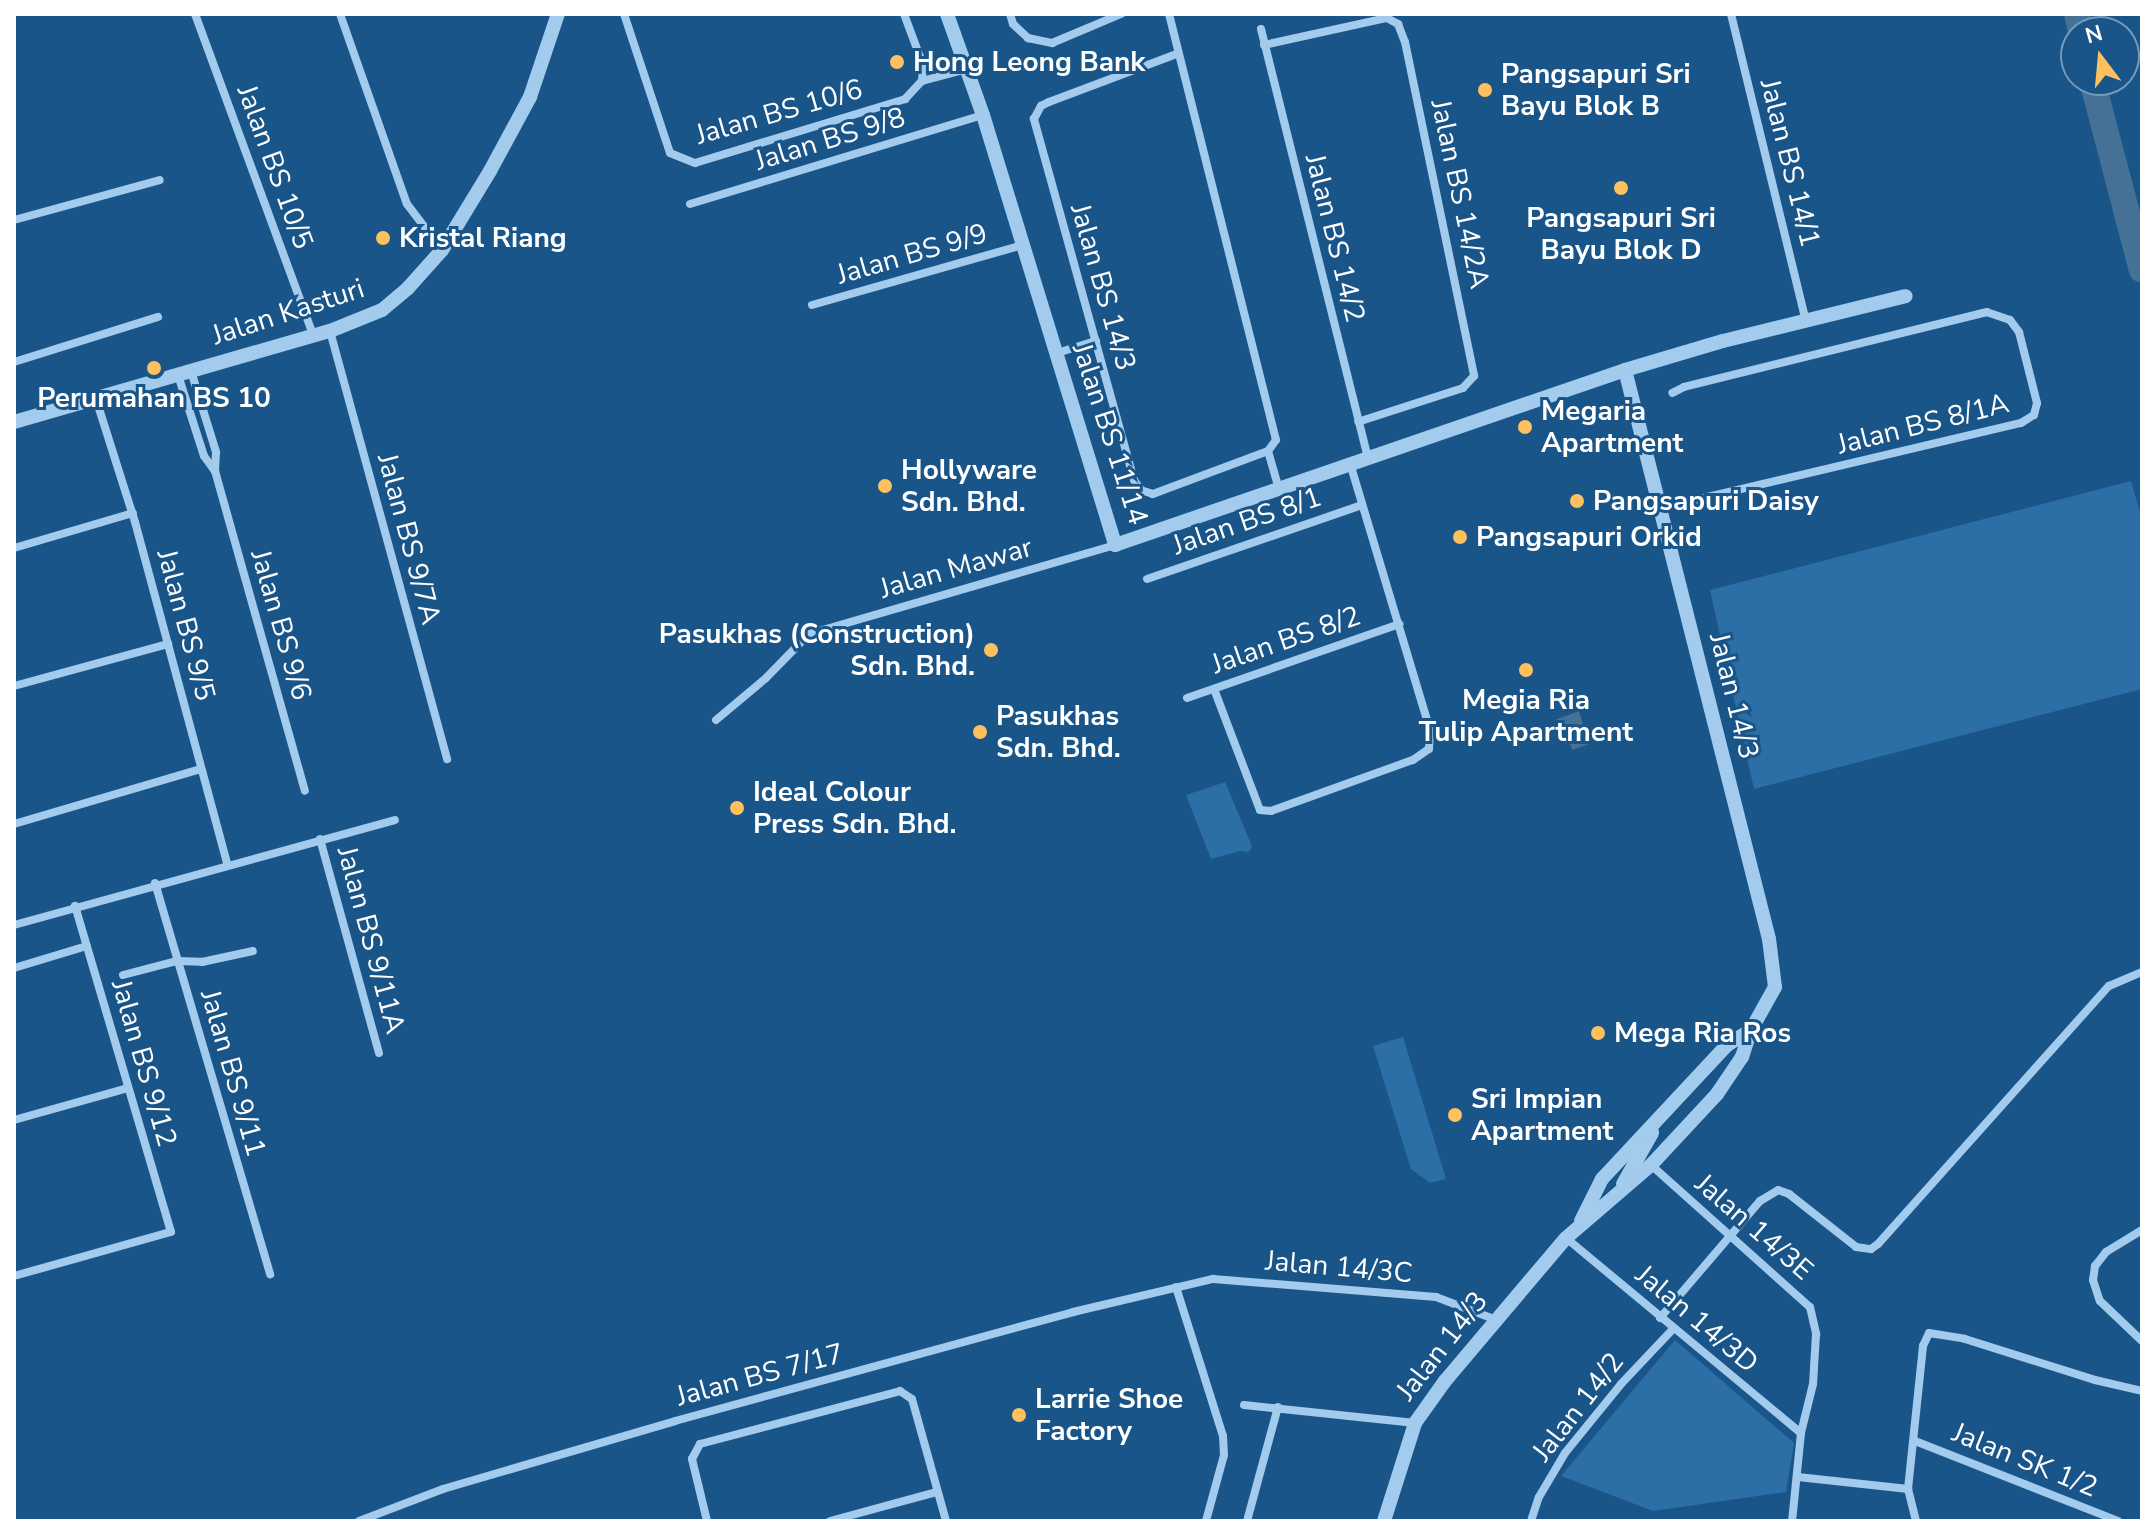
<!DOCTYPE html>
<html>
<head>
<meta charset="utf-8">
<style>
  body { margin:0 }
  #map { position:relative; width:2156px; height:1535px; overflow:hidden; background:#195588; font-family:"Nunito Sans",sans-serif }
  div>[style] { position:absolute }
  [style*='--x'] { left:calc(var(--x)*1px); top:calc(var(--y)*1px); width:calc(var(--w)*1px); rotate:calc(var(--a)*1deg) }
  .green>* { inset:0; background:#2c6fa6 }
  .water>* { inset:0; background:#467196 }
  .river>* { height:26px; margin:-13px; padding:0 13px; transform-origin:13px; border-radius:13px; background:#467196 }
  .minor>* { height:8px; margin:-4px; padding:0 4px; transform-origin:4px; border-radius:4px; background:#a2cbed }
  .tertiary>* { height:14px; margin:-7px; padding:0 7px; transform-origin:7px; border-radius:7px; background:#a2cbed }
  .dots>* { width:22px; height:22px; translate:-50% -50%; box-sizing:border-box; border:4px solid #195588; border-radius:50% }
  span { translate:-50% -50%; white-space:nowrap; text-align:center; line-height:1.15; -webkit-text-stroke:6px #195588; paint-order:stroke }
  .poi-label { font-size:28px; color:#fff; font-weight:700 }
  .left { translate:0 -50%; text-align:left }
  .right { translate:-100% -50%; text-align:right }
  .street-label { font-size:28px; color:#fff }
  .frame { position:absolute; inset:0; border:16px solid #fff; pointer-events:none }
  .north { position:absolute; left:2060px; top:16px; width:80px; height:80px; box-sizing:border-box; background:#195588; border:2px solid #7599b8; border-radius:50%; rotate:344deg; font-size:22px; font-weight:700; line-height:32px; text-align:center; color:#fff }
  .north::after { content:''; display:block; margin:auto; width:28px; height:36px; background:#ffc05e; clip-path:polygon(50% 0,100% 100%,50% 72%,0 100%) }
</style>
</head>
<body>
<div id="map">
  <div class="green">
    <div style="clip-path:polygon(2131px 481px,2142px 519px,2142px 689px,1754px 789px,1710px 590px)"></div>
    <div style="clip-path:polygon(1225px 782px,1252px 846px,1249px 852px,1240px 851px,1211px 859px,1186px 795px)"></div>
    <div style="clip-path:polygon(1403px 1037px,1446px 1179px,1430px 1183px,1411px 1169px,1373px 1046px)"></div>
    <div style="clip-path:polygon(1675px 1340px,1794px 1443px,1786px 1492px,1653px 1511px,1561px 1476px)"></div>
  </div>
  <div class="water">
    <div style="clip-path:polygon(1579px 711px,1589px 744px,1572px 750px,1565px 730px,1560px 729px,1555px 720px)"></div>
  </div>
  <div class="river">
    <div style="--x:2077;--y:14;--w:18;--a:77"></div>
    <div style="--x:2092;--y:80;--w:196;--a:75.3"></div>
  </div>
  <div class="minor">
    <div style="--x:195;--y:14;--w:342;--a:69.8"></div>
    <div style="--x:340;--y:14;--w:201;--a:70.6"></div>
    <div style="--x:407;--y:204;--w:58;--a:52.7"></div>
    <div style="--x:624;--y:14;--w:146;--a:71.7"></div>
    <div style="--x:670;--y:153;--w:27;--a:22"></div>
    <div style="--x:695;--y:163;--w:220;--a:-16.9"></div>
    <div style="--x:905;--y:99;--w:25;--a:-47"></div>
    <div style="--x:922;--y:81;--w:16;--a:-86"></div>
    <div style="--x:923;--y:65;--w:54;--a:-110.4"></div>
    <div style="--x:1010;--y:14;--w:10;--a:73"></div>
    <div style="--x:1013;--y:24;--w:21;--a:43"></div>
    <div style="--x:1028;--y:38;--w:25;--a:12"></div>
    <div style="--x:1052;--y:43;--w:75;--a:-22.8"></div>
    <div style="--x:1169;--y:14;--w:439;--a:75.9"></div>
    <div style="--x:1276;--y:440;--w:14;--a:126"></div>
    <div style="--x:1268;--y:451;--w:123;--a:159.5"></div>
    <div style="--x:1153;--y:494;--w:13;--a:-162"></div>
    <div style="--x:1141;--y:490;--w:12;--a:-125"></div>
    <div style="--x:1134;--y:480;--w:375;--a:-105.5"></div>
    <div style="--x:1034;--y:119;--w:15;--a:-62"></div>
    <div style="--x:1041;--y:106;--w:9;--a:-27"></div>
    <div style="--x:1049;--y:102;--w:137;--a:-20.6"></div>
    <div style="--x:1731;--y:14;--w:316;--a:76.3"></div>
    <div style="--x:1261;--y:29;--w:441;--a:76"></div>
    <div style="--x:1264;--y:45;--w:126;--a:-12.4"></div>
    <div style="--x:1387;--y:18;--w:13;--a:29"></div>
    <div style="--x:1398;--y:24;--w:19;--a:69"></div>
    <div style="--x:1405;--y:42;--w:341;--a:78.3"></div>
    <div style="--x:1474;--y:376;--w:16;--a:133"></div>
    <div style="--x:1463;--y:388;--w:110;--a:162.1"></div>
    <div style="--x:922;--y:81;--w:47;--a:-14.9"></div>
    <div style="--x:690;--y:204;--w:306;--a:-16.9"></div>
    <div style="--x:14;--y:220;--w:151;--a:-15.3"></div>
    <div style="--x:812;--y:305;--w:219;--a:-15.9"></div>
    <div style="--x:330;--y:331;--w:444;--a:74.7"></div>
    <div style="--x:1057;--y:353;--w:41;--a:-17.1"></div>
    <div style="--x:14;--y:362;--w:151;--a:-17.4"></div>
    <div style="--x:191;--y:371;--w:85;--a:72.8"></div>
    <div style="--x:216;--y:452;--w:19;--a:93"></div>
    <div style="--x:178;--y:375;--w:85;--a:72.2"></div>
    <div style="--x:204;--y:456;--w:19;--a:54"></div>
    <div style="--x:215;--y:471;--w:332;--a:74.3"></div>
    <div style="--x:96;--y:399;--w:129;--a:72.4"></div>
    <div style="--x:135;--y:522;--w:354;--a:74.9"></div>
    <div style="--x:1268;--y:451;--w:40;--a:74"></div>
    <div style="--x:1661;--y:508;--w:370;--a:-13.3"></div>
    <div style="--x:2021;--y:423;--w:15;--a:-32"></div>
    <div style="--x:2034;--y:415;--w:12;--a:-76"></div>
    <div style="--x:2037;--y:403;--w:73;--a:-104.2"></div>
    <div style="--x:2019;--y:332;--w:15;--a:-127"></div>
    <div style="--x:2010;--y:320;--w:24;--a:-161"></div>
    <div style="--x:1987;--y:312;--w:312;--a:166.1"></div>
    <div style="--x:1684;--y:387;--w:13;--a:153"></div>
    <div style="--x:14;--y:548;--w:124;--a:-16.4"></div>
    <div style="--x:1147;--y:579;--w:227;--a:-19"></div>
    <div style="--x:14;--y:686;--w:160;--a:-15.3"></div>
    <div style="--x:1214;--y:689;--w:129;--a:69.2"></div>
    <div style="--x:1260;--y:810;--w:11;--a:5"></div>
    <div style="--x:1271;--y:811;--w:151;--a:-19.8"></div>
    <div style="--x:1413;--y:760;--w:19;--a:-35"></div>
    <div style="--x:1429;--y:749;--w:19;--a:-87"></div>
    <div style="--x:1430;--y:730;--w:278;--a:-106.7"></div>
    <div style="--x:1187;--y:698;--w:225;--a:-19.2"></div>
    <div style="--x:716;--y:720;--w:65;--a:-40"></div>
    <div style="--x:766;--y:678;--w:62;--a:-45.7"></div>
    <div style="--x:809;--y:634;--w:319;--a:-16.2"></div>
    <div style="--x:14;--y:824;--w:195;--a:-16.4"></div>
    <div style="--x:320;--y:839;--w:222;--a:74.6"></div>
    <div style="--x:155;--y:883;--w:408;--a:73.6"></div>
    <div style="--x:14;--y:925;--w:395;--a:-15.4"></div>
    <div style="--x:14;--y:968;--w:76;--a:-16.8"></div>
    <div style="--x:123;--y:975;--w:56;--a:-14.5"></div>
    <div style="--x:177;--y:961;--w:25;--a:2"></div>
    <div style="--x:202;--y:962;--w:52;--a:-12.2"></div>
    <div style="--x:14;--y:1120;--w:118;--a:-15.7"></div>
    <div style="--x:1651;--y:1165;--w:213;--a:41.8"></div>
    <div style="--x:1810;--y:1307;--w:28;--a:77"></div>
    <div style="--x:1816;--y:1334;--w:50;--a:93.4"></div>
    <div style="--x:1813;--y:1384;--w:50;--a:103.8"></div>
    <div style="--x:1801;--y:1433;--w:88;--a:95.8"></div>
    <div style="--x:2142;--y:1230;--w:42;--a:148.6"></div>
    <div style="--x:2106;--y:1252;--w:18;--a:128"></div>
    <div style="--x:2095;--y:1266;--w:14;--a:98"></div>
    <div style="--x:2093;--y:1280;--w:22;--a:72"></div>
    <div style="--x:2100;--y:1301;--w:58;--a:43.6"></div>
    <div style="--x:1566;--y:1238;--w:305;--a:39.7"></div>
    <div style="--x:14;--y:1276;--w:163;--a:-15.7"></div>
    <div style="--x:171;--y:1232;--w:340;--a:-106.4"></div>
    <div style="--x:1176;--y:1287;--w:156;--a:72.5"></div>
    <div style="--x:1223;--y:1436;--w:19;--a:87"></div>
    <div style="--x:1224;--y:1455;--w:68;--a:105.3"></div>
    <div style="--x:1660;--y:1318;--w:154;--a:-49.5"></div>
    <div style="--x:1760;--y:1201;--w:21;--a:-31"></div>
    <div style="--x:1778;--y:1190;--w:12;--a:20"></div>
    <div style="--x:1789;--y:1194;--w:85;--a:38.3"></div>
    <div style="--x:1856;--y:1247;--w:15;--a:8"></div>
    <div style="--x:1871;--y:1249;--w:9;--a:-36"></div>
    <div style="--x:1878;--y:1244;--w:346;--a:-48.2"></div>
    <div style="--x:2109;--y:986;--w:36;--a:-23"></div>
    <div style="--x:1244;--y:1405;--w:172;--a:6"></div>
    <div style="--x:1915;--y:1441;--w:218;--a:21.5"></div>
    <div style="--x:1798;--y:1477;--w:111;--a:6.2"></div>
    <div style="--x:359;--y:1521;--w:90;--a:-20.9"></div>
    <div style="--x:443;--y:1489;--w:242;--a:-16.3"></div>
    <div style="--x:675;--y:1421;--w:413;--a:-15.3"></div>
    <div style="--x:1073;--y:1312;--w:144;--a:-13.3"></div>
    <div style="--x:1213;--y:1279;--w:224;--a:4.6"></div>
    <div style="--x:1436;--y:1297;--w:62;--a:20.8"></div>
    <div style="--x:707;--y:1521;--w:64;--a:-103.6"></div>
    <div style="--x:692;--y:1459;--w:17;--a:-62"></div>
    <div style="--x:700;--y:1444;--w:207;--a:-14.8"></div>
    <div style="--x:900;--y:1391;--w:14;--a:34"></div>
    <div style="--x:912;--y:1399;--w:127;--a:74.4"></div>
    <div style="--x:830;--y:1521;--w:111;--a:-15.2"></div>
    <div style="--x:1247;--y:1521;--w:118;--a:-74.8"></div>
    <div style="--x:1531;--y:1521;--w:25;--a:-72"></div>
    <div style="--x:1539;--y:1497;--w:51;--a:-59.4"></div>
    <div style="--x:1565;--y:1453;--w:89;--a:-50.9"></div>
    <div style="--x:1621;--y:1384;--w:76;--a:-46.6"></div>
    <div style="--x:1916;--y:1521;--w:33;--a:-104"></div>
    <div style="--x:1908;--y:1489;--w:144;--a:-84"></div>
    <div style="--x:1923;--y:1346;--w:14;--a:-65"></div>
    <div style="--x:1929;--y:1333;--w:36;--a:9"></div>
    <div style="--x:1965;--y:1339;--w:136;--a:17.5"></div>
    <div style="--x:2095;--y:1380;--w:48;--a:13.2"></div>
  </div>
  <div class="tertiary">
    <div style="--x:947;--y:14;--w:107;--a:70.4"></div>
    <div style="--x:983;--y:115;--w:450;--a:72.9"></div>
    <div style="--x:1115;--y:545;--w:539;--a:-18.94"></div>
    <div style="--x:1625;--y:370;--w:102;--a:-16.5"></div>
    <div style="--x:1723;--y:341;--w:188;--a:-13.8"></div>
    <div style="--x:14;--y:422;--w:329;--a:-16.1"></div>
    <div style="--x:330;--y:331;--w:56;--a:-22"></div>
    <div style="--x:382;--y:310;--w:34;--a:-40"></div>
    <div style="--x:408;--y:288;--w:51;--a:-48.2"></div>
    <div style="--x:442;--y:250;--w:92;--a:-58.7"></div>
    <div style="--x:490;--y:171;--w:84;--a:-61.6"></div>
    <div style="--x:530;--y:97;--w:88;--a:-71.4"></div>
    <div style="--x:1623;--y:1184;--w:59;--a:-60.4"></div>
    <div style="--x:1581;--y:1221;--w:47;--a:-63.4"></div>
    <div style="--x:1602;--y:1179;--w:183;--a:-47"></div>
    <div style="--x:1727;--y:1045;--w:28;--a:-32"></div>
    <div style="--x:1384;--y:1521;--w:103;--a:-72.4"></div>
    <div style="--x:1415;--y:1423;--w:52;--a:-54.5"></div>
    <div style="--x:1445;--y:1381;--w:187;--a:-49.8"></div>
    <div style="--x:1566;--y:1238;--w:112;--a:-40.7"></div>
    <div style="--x:1651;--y:1165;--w:97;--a:-47.1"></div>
    <div style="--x:1717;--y:1094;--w:45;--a:-56"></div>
    <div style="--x:1742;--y:1057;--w:28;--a:-72"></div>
    <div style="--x:1751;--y:1030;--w:49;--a:-60.8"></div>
    <div style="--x:1775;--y:987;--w:48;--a:-97.1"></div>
    <div style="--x:1769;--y:939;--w:587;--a:-104.2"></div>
  </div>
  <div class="dots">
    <div style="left:897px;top:62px;background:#ffc05e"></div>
    <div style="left:1485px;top:90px;background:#ffc05e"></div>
    <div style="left:1621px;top:188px;background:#ffc05e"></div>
    <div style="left:383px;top:238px;background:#ffc05e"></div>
    <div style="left:154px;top:368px;background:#ffc05e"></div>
    <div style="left:1525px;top:427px;background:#ffc05e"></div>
    <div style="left:885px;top:486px;background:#ffc05e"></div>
    <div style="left:1577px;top:501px;background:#ffc05e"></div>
    <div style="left:1460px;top:537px;background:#ffc05e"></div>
    <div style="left:991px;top:650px;background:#ffc05e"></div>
    <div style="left:1526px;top:670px;background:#ffc05e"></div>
    <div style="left:980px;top:732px;background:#ffc05e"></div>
    <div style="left:737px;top:808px;background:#ffc05e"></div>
    <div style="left:1598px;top:1033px;background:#ffc05e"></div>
    <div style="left:1455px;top:1115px;background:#ffc05e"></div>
    <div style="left:1019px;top:1415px;background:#ffc05e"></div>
  </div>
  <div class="poi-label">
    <span class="left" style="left:913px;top:62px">Hong Leong Bank</span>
    <span class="left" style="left:1501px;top:90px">Pangsapuri Sri<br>Bayu Blok B</span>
    <span style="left:1621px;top:234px">Pangsapuri Sri<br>Bayu Blok D</span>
    <span class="left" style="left:399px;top:238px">Kristal Riang</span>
    <span style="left:154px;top:398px">Perumahan BS 10</span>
    <span class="left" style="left:1541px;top:427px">Megaria<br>Apartment</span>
    <span class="left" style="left:901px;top:486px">Hollyware<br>Sdn. Bhd.</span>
    <span class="left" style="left:1593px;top:501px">Pangsapuri Daisy</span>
    <span class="left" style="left:1476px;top:537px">Pangsapuri Orkid</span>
    <span class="right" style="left:975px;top:650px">Pasukhas (Construction)<br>Sdn. Bhd.</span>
    <span style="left:1526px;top:716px">Megia Ria<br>Tulip Apartment</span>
    <span class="left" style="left:996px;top:732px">Pasukhas<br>Sdn. Bhd.</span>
    <span class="left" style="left:753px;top:808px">Ideal Colour<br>Press Sdn. Bhd.</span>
    <span class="left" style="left:1614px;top:1033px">Mega Ria Ros</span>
    <span class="left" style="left:1471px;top:1115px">Sri Impian<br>Apartment</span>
    <span class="left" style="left:1035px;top:1415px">Larrie Shoe<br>Factory</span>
  </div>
  <div class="street-label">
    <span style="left:779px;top:112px;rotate:-16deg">Jalan BS 10/6</span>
    <span style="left:830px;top:139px;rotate:-17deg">Jalan BS 9/8</span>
    <span style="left:1790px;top:163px;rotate:76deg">Jalan BS 14/1</span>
    <span style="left:275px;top:167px;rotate:70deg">Jalan BS 10/5</span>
    <span style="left:1460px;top:194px;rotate:78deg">Jalan BS 14/2A</span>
    <span style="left:1335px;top:238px;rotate:76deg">Jalan BS 14/2</span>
    <span style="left:912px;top:254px;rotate:-16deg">Jalan BS 9/9</span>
    <span style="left:1103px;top:287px;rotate:74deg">Jalan BS 14/3</span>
    <span style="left:288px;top:312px;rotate:-18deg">Jalan Kasturi</span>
    <span style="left:1923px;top:424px;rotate:-14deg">Jalan BS 8/1A</span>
    <span style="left:1110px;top:434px;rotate:72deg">Jalan BS 11/14</span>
    <span style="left:1247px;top:521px;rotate:-19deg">Jalan BS 8/1</span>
    <span style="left:409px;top:539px;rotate:75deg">Jalan BS 9/7A</span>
    <span style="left:956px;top:568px;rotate:-16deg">Jalan Mawar</span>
    <span style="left:186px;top:625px;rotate:75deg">Jalan BS 9/5</span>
    <span style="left:281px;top:625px;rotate:74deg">Jalan BS 9/6</span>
    <span style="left:1286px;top:640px;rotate:-19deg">Jalan BS 8/2</span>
    <span style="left:1734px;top:696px;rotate:76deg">Jalan 14/3</span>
    <span style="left:371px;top:940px;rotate:75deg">Jalan BS 9/11A</span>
    <span style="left:144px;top:1063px;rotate:74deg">Jalan BS 9/12</span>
    <span style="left:233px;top:1073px;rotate:74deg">Jalan BS 9/11</span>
    <span style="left:1754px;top:1227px;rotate:41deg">Jalan 14/3E</span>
    <span style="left:1339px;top:1267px;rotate:5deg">Jalan 14/3C</span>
    <span style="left:1697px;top:1319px;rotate:40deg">Jalan 14/3D</span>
    <span style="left:1442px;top:1346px;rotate:-52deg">Jalan 14/3</span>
    <span style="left:760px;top:1375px;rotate:-15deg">Jalan BS 7/17</span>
    <span style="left:1578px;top:1407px;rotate:-52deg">Jalan 14/2</span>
    <span style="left:2025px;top:1460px;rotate:22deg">Jalan SK 1/2</span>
  </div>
  <div class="frame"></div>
  <div class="north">N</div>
</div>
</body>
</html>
